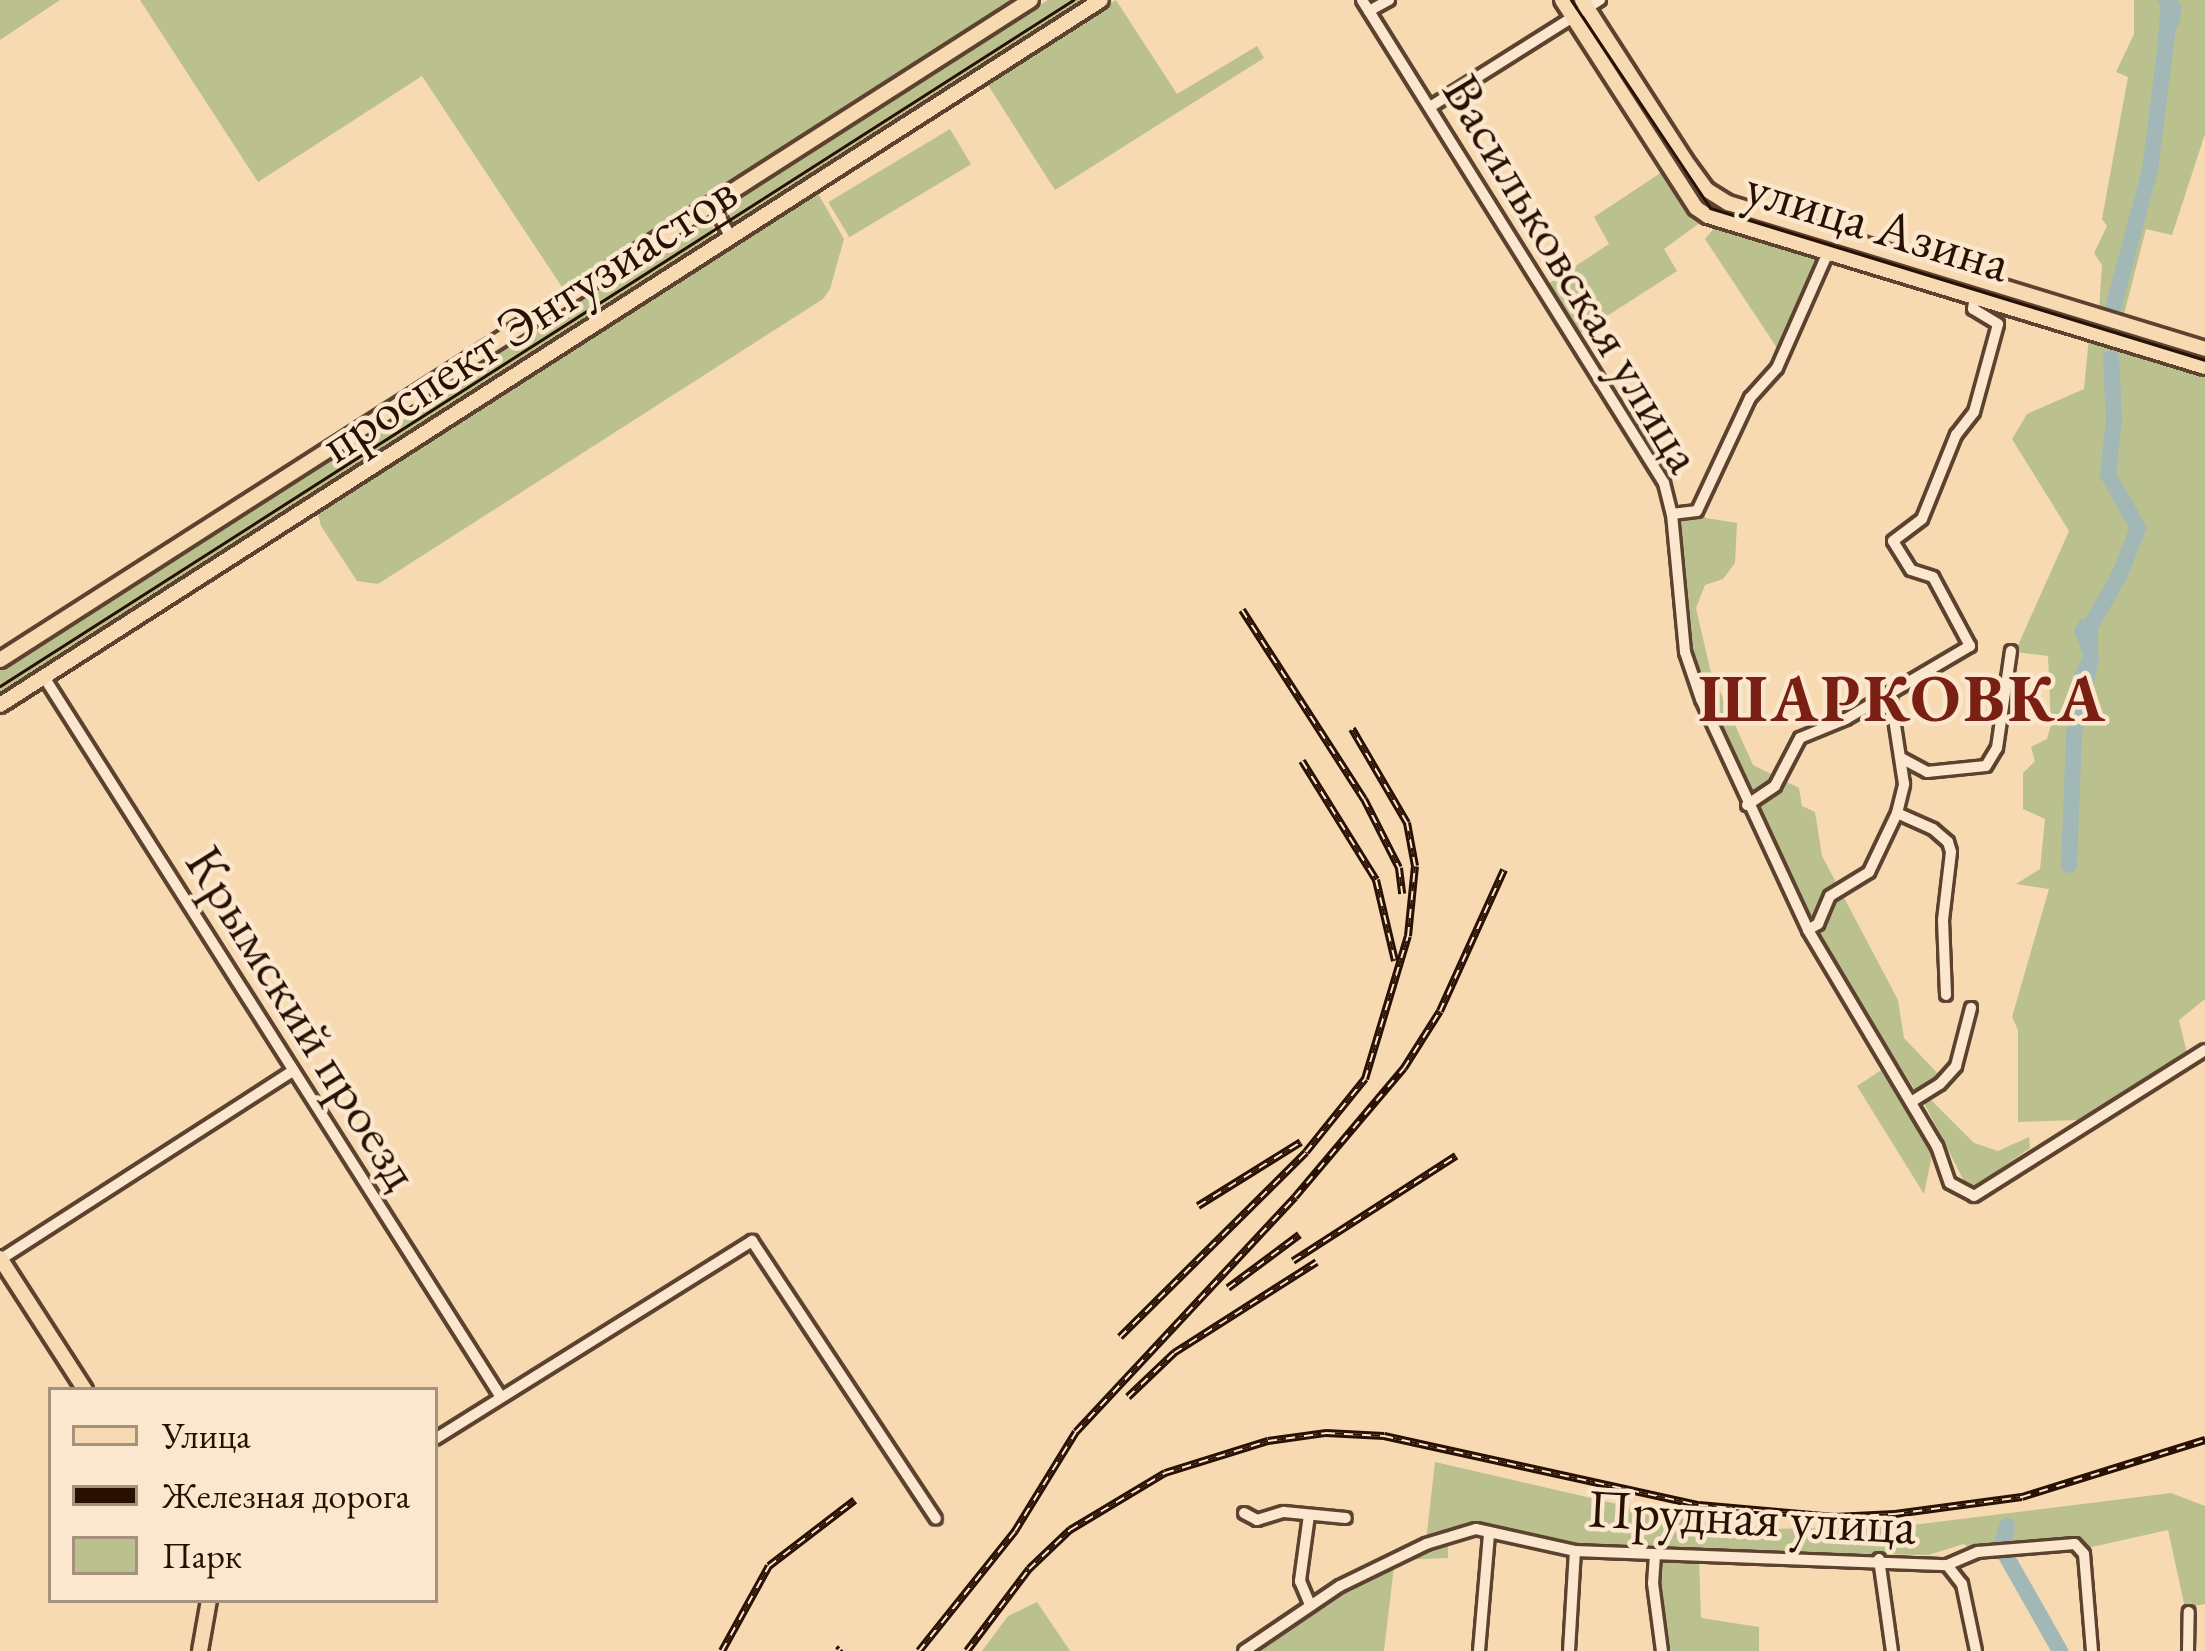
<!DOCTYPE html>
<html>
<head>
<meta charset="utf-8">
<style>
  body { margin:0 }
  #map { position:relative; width:2205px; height:1651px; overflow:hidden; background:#f7dab2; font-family:"EB Garamond",serif }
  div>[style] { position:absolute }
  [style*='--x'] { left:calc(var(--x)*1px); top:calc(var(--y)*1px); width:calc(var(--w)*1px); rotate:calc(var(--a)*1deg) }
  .green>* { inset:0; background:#bac08e; transform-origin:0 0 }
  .water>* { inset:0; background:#a1b8b7 }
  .river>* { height:16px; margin:-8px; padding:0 8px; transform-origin:8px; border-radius:8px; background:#a1b8b7 }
  .roads { filter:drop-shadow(3px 0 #5c422f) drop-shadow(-3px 0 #5c422f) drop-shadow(0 3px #5c422f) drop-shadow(0 -3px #5c422f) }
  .minor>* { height:10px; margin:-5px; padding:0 5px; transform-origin:5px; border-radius:5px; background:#fae7cd }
  .major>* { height:14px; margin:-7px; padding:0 7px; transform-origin:7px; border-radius:7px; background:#f7dab2 }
  .tram>* { height:3px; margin:-1.5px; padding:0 1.5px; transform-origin:1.5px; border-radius:1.5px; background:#281003 }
  .rail>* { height:8px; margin-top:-4px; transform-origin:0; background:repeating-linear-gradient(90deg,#fae7cd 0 9px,#281003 0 18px); box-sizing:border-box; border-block:3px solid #281003 }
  span { translate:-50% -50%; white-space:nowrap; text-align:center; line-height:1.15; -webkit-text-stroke:9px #fae7cd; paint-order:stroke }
  .street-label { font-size:54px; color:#281003 }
  .district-label { font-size:66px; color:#7a1f14; font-weight:700; letter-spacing:3px }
  .legend { position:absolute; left:48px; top:1387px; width:390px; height:216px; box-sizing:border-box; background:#fae7cd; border:3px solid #a6917c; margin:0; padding:15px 21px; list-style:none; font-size:36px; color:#281003 }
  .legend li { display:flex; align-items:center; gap:24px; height:60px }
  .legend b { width:60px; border:3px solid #a6917c }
</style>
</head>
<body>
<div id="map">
  <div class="green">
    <div style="clip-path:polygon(0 0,60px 0,0 40px)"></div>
    <div style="clip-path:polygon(140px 0,1017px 0,564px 290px,422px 76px,258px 182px)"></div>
    <div style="clip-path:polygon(1048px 0,1089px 0,740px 222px,730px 223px,724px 213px,729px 205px)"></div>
    <div style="clip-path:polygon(1116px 0,1177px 94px,1257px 46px,1264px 58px,1055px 190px,986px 82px)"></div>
    <div style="clip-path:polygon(2134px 0,2205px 0,2205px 134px,2172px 235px,2146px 229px,2123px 318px,2099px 311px,2102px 265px,2094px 253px,2107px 226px,2102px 219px,2128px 77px,2116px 72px,2134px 34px)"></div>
    <div style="left:950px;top:129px;width:41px;height:142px;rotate:59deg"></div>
    <div style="clip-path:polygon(1665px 170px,1705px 219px,1664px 249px,1677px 271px,1579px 334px,1548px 284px,1609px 244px,1594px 217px)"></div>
    <div style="clip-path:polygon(816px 190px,844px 239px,830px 289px,823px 299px,378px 584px,357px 581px,321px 526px,318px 514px,328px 503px)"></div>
    <div style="clip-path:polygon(704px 221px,712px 222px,714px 238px,0 697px,0 669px)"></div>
    <div style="clip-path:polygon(1717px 225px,1822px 258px,1779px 351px,1705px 239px)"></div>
    <div style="clip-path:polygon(2089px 337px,2205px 372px,2205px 999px,2179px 1020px,2187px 1053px,2078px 1120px,2018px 1122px,2018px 1030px,2012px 1017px,2049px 889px,2016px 884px,2040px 869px,2045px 819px,2023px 809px,2023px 773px,2035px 761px,2031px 747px,2047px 739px,2051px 725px,2048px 656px,2015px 652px,2069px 531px,2012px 439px,2027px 414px,2084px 389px)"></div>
    <div style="clip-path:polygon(1676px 507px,1694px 507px,1706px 518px,1737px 523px,1735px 563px,1723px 579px,1705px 585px,1696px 608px,1710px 669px,1753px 765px,1799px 788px,1802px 806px,1815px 812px,1822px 856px,1898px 1000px,1904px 1038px,1942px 1078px,1916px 1092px,1811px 923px,1705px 698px,1687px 650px)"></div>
    <div style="clip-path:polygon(1883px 1069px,1933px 1150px,1924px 1194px,1857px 1086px)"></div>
    <div style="clip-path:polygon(1929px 1098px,1974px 1143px,1998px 1151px,2029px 1137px,2030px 1148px,1976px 1186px,1966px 1185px,1923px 1101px)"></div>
    <div style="clip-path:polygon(1435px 1462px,1673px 1517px,1767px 1529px,1896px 1527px,2171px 1493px,2205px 1506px,2205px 1604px,2185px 1608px,2168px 1530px,2078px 1550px,1979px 1556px,1964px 1544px,1928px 1555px,1648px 1550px,1561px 1543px,1476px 1526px,1426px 1541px)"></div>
    <div style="clip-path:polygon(1448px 1538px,1448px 1558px,1400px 1560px,1394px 1566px,1384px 1651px,1248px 1651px,1308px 1607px,1380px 1566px)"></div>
    <div style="clip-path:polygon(1699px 1558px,1701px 1618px,1759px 1627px,1759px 1651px,1663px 1651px,1655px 1582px,1660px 1559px)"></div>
    <div style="clip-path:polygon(1037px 1602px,1070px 1651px,982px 1651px,1008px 1616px)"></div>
  </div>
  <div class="water">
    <div style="clip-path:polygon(2161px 0,2177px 0,2182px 6px,2179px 24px,2157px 52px)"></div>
    <div style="clip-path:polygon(2082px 617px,2094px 633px,2099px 660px,2091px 697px,2081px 701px,2071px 681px,2083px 656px,2074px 630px)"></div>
  </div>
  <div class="river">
    <div style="--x:2114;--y:305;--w:140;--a:-75.1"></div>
    <div style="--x:2150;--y:170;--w:162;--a:-82.9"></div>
    <div style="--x:2170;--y:9;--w:10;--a:-114"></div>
    <div style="--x:2090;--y:650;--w:23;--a:-90"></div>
    <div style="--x:2090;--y:627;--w:61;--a:-60.5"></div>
    <div style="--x:2120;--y:574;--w:49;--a:-68.6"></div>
    <div style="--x:2138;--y:528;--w:62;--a:-119.1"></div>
    <div style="--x:2108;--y:474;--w:54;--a:-83.7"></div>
    <div style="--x:2114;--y:420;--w:62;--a:-92.8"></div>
    <div style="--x:2069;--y:865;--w:131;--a:-87.8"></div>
    <div style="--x:2074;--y:734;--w:53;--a:-77"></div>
    <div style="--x:2007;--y:1526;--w:22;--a:106"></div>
    <div style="--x:2001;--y:1547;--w:120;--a:60.4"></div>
  </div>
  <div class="roads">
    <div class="minor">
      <div style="--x:1362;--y:0;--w:570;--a:57.98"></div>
      <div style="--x:1664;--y:483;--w:32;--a:76"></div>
      <div style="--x:1672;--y:514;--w:139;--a:84.6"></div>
      <div style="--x:1685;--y:652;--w:50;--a:71.2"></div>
      <div style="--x:1701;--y:699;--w:255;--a:65.1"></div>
      <div style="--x:1808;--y:930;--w:252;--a:59.2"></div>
      <div style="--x:1937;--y:1146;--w:39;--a:71"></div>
      <div style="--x:1950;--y:1183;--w:27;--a:28"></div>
      <div style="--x:1974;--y:1196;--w:273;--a:-32.3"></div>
      <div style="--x:1369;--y:11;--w:23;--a:-29"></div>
      <div style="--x:1430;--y:107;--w:201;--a:-32.2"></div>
      <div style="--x:713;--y:205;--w:37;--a:61"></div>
      <div style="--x:1672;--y:514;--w:25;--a:-7"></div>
      <div style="--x:1697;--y:511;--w:125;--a:-64.9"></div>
      <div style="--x:1750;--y:398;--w:40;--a:-48"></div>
      <div style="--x:1777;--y:368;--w:129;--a:-66.2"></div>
      <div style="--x:44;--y:677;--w:853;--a:57.6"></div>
      <div style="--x:1901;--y:758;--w:30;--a:28"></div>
      <div style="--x:1927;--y:772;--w:59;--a:-5.8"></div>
      <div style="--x:1986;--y:766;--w:21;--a:-59"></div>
      <div style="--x:1997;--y:748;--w:98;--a:-81.8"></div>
      <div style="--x:1747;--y:805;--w:34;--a:-34"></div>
      <div style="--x:1775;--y:786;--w:54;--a:-62.5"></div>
      <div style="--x:1800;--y:738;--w:50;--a:-22.4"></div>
      <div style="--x:1846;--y:719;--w:144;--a:-30.5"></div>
      <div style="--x:1970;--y:646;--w:78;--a:-118.2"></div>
      <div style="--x:1933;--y:577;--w:23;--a:-162"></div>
      <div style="--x:1911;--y:570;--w:34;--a:-122"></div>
      <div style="--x:1893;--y:541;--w:36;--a:-37"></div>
      <div style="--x:1922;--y:519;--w:91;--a:-68"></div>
      <div style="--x:1956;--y:435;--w:29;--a:-52"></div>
      <div style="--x:1974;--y:412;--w:91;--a:-74.7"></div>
      <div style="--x:1998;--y:324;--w:29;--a:-149"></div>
      <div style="--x:1973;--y:309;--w:15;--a:-82"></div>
      <div style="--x:1897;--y:813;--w:39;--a:24"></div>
      <div style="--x:1933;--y:829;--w:20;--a:41"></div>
      <div style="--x:1948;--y:842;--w:10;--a:73"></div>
      <div style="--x:1951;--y:852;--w:68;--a:96.7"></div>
      <div style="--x:1943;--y:920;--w:75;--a:87.7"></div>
      <div style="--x:1808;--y:930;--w:12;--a:-31"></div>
      <div style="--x:1818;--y:924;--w:30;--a:-67"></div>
      <div style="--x:1830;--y:896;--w:46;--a:-31.6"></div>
      <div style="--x:1869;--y:872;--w:65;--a:-64.6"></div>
      <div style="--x:1897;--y:813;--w:30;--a:-76"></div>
      <div style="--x:1904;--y:784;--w:92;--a:-98.7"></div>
      <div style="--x:1911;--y:1102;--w:34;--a:-32"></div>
      <div style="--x:1940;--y:1084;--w:24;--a:-48"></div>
      <div style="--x:1956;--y:1066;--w:60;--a:-75.5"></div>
      <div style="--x:1;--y:1259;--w:347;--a:-32.8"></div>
      <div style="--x:435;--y:1439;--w:374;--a:-32"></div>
      <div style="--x:752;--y:1241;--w:333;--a:56.5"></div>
      <div style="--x:1244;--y:1513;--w:15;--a:28"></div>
      <div style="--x:1257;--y:1520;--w:28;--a:-17"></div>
      <div style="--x:1284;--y:1512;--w:62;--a:5.5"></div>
      <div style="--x:1309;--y:1515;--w:67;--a:97.8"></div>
      <div style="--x:1300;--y:1581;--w:23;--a:67"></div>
      <div style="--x:1655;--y:1555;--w:28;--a:94"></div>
      <div style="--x:1653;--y:1583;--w:69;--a:82.5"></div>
      <div style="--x:1879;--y:1559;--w:93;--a:82"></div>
      <div style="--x:1947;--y:1565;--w:24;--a:52"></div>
      <div style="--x:1962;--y:1584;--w:68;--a:78.2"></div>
      <div style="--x:1244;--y:1651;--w:116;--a:-34.1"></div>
      <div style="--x:1340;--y:1586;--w:96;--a:-26"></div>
      <div style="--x:1426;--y:1544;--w:52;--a:-16.7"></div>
      <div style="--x:1476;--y:1529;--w:101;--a:12.5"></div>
      <div style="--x:1575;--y:1551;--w:372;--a:2.2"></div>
      <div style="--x:1947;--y:1565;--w:34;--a:-23"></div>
      <div style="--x:1978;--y:1552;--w:97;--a:-4.7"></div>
      <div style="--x:2075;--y:1544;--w:13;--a:48"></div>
      <div style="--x:2084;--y:1554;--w:97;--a:85.3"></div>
      <div style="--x:1479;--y:1651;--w:117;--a:-85.1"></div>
      <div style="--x:1569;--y:1651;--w:100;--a:-86.6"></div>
      <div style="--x:2188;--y:1651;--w:39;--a:-89"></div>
    </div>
    <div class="major">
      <div style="--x:1562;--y:0;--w:247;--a:57.2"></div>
      <div style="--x:1696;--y:208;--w:14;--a:34"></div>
      <div style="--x:1708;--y:216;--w:519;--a:16.9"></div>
      <div style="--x:1582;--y:0;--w:190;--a:57.2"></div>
      <div style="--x:1685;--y:160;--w:37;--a:54"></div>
      <div style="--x:1707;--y:190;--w:25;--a:32"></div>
      <div style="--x:1728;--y:203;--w:499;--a:17"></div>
      <div style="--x:0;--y:660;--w:1224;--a:-32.63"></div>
      <div style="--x:0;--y:705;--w:1307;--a:-32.63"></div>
      <div style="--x:0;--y:1258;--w:157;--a:57.2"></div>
      <div style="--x:200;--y:1651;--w:52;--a:-80"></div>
    </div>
  </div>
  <div class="tram">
    <div style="--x:1571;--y:0;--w:250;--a:56.2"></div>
    <div style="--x:1710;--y:208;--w:518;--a:17.07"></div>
    <div style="--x:0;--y:686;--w:1274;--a:-32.59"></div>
  </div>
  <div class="rail">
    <div style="--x:1242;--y:610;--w:225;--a:57.2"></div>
    <div style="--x:1364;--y:799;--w:77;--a:63.1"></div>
    <div style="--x:1399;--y:868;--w:26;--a:83"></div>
    <div style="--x:1302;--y:761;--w:140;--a:58.1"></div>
    <div style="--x:1376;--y:880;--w:83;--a:76.8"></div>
    <div style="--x:1198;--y:1206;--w:121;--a:-31.9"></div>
    <div style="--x:1293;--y:1261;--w:194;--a:-32.8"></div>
    <div style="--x:1228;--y:1288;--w:89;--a:-36.7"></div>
    <div style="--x:1120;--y:1337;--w:262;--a:-44.8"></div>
    <div style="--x:1306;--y:1152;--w:94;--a:-51.1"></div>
    <div style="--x:1365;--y:1079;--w:149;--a:-73.3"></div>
    <div style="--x:1408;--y:936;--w:70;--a:-84.3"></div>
    <div style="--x:1415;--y:866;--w:44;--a:-100.5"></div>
    <div style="--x:1407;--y:823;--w:109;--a:-120.3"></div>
    <div style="--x:1128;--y:1397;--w:64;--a:-43.7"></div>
    <div style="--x:1174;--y:1353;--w:169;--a:-32.5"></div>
    <div style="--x:722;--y:1651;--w:97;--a:-61.1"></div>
    <div style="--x:769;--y:1566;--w:108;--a:-37.5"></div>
    <div style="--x:838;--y:1651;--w:4;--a:-45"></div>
    <div style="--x:919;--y:1651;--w:154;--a:-51.3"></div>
    <div style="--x:1015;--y:1531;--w:116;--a:-58.4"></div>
    <div style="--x:1076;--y:1432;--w:321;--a:-47"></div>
    <div style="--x:1295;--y:1197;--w:169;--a:-49.8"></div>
    <div style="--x:1404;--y:1068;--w:67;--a:-57.7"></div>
    <div style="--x:1440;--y:1011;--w:155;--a:-65.6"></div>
    <div style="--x:967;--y:1651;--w:103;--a:-52.9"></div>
    <div style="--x:1029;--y:1569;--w:57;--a:-43.6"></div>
    <div style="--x:1070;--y:1530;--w:111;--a:-31"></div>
    <div style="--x:1165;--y:1473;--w:108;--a:-17.3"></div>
    <div style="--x:1268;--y:1441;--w:59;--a:-7.9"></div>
    <div style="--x:1326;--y:1433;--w:58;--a:3"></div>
    <div style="--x:1384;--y:1436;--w:322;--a:12.4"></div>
    <div style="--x:1699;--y:1505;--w:136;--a:5.1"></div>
    <div style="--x:1834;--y:1517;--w:61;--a:-2.8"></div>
    <div style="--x:1895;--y:1514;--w:128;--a:-7.6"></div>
    <div style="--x:2022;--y:1497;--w:192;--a:-17.3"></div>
  </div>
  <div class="street-label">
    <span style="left:1878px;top:224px;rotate:17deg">улица Азина</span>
    <span style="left:1574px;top:273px;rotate:59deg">Васильковская улица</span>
    <span style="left:528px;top:317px;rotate:-33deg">проспект Энтузиастов</span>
    <span style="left:304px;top:1017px;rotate:58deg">Крымский проезд</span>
    <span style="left:1752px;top:1516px;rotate:3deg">Прудная улица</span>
  </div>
  <div class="district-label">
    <span style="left:1903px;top:699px">ШАРКОВКА</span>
  </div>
  <ul class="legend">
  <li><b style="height:15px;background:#f7dab2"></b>Улица</li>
  <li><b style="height:15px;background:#281003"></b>Железная дорога</li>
  <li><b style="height:33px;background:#bac08e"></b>Парк</li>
  </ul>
</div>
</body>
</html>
